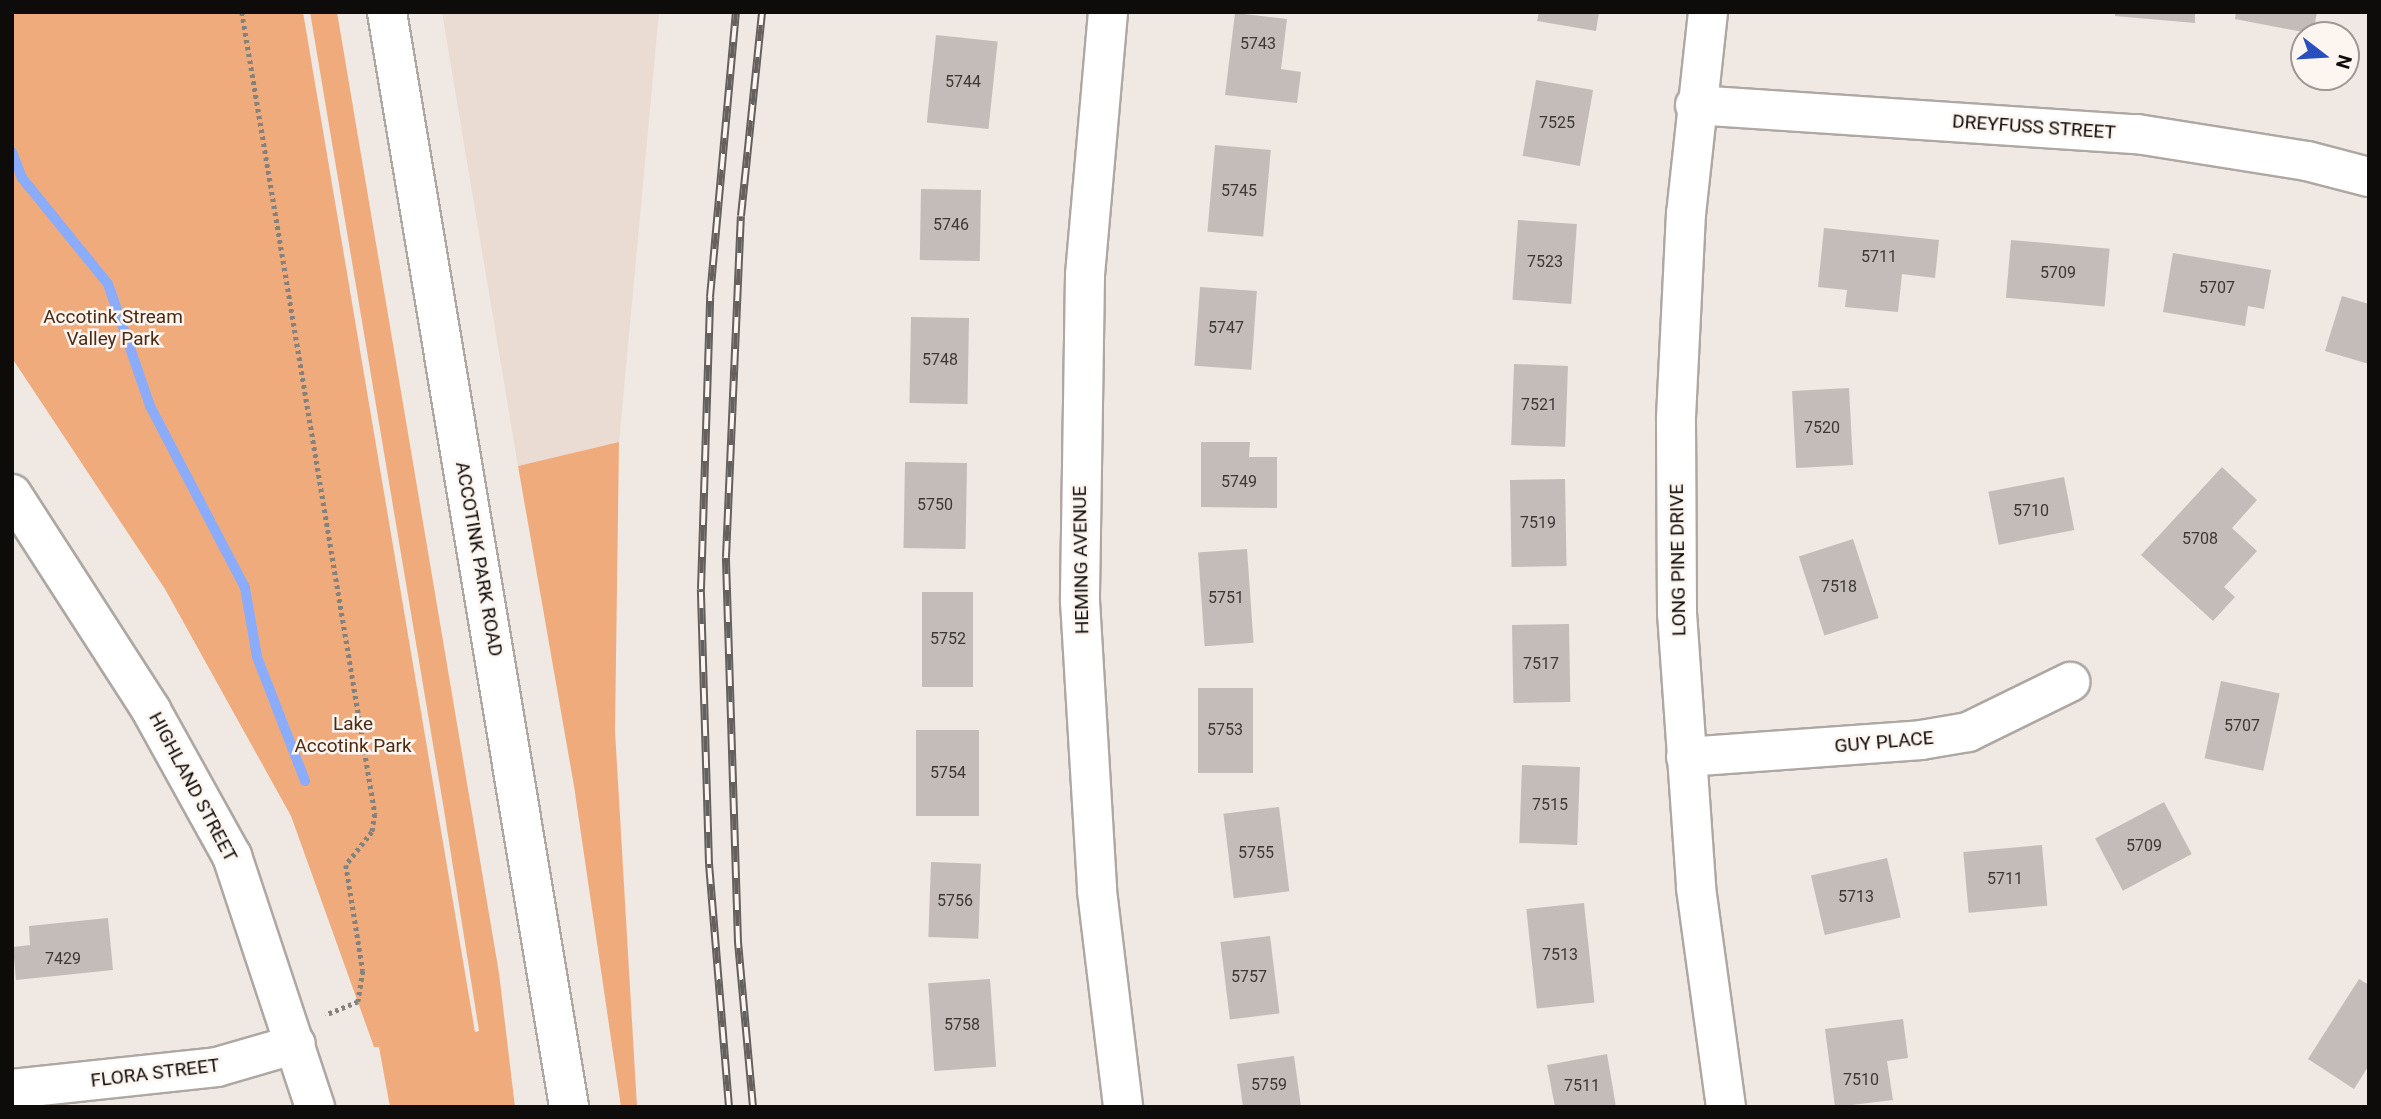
<!DOCTYPE html>
<html>
<head>
<meta charset="utf-8">
<style>
  body { margin:0 }
  #map { position:relative; width:2381px; height:1119px; overflow:hidden; background:#efe8e3; font-family:Roboto,sans-serif }
  div>[style] { position:absolute }
  [style*='--x'] { left:calc(var(--x)*1px); top:calc(var(--y)*1px); width:calc(var(--w)*1px); rotate:calc(var(--a)*1deg) }
  .built>* { inset:0; background:#eadcd2 }
  .green>* { inset:0; background:#f0ab7c }
  .stream>* { height:10px; margin:-5px; padding:0 5px; transform-origin:5px; border-radius:5px; background:#8aacfa }
  .building>* { inset:0; background:#c4bcb8; transform-origin:0 0 }
  .path>* { height:4.5px; margin-top:-2.25px; transform-origin:0; background:repeating-linear-gradient(90deg,#85817d 0 3.5px,transparent 0 7px) }
  .roads { filter:drop-shadow(2px 0 #aea7a2) drop-shadow(-2px 0 #aea7a2) drop-shadow(0 2px #aea7a2) drop-shadow(0 -2px #aea7a2) }
  .minor>* { height:38px; margin:-19px; padding:0 19px; transform-origin:19px; border-radius:19px; background:#fff }
  .rail>* { height:8px; margin-top:-4px; transform-origin:0; background:repeating-linear-gradient(90deg,#fdf5f0 0 16px,#64605d 0 32px); box-sizing:border-box; border-block:2px solid #64605d }
  span { translate:-50% -50%; white-space:nowrap; text-align:center; line-height:1.15; -webkit-text-stroke:5px #fdf5f0; paint-order:stroke }
  .number-label { font-size:16px; color:#3c3836 }
  .number-label span { -webkit-text-stroke-width:0 }
  .street-label { font-size:19px; color:#0e0c0a }
  .park-label { font-size:19px; color:#4c2b14 }
  .frame { position:absolute; inset:0; border:14px solid #0e0c0a; pointer-events:none }
  .north { position:absolute; left:2290px; top:21px; width:70px; height:70px; box-sizing:border-box; background:#fdf5f0; border:2px solid #9d9894; border-radius:50%; rotate:107deg; font-size:19px; font-weight:700; line-height:28px; text-align:center; color:#0e0c0a }
  .north::after { content:''; display:block; margin:auto; width:24px; height:32px; background:#294ebd; clip-path:polygon(50% 0,100% 100%,50% 72%,0 100%) }
</style>
</head>
<body>
<div id="map">
  <div class="built">
    <div style="clip-path:polygon(442px 12px,659px 12px,619px 442px,518px 466px)"></div>
  </div>
  <div class="green">
    <div style="clip-path:polygon(12px 12px,303px 12px,475px 1032px,479px 1031px,443px 804px,310px 12px,337px 12px,499px 973px,515px 1107px,390px 1107px,379px 1047px,374px 1047px,291px 816px,165px 589px,12px 358px)"></div>
    <div style="clip-path:polygon(619px 442px,615px 731px,637px 1107px,621px 1107px,574px 786px,518px 466px)"></div>
  </div>
  <div class="stream">
    <div style="--x:12;--y:152;--w:28;--a:69"></div>
    <div style="--x:22;--y:178;--w:136;--a:50.9"></div>
    <div style="--x:108;--y:284;--w:129;--a:71"></div>
    <div style="--x:150;--y:406;--w:205;--a:62.4"></div>
    <div style="--x:245;--y:588;--w:70;--a:80.1"></div>
    <div style="--x:257;--y:657;--w:133;--a:68.8"></div>
  </div>
  <div class="building">
    <div style="clip-path:polygon(1539px 12px,1599px 12px,1596px 31px,1537px 21px)"></div>
    <div style="clip-path:polygon(2115px 12px,2195px 12px,2195px 23px,2115px 16px)"></div>
    <div style="clip-path:polygon(2236px 12px,2317px 12px,2313px 34px,2235px 19px)"></div>
    <div style="clip-path:polygon(1235px 13px,1287px 19px,1281px 69px,1301px 72px,1297px 103px,1225px 95px)"></div>
    <div style="left:936px;top:35px;width:62px;height:88px;rotate:6deg"></div>
    <div style="left:1536px;top:80px;width:58px;height:77px;rotate:10deg"></div>
    <div style="left:1215px;top:145px;width:56px;height:87px;rotate:5deg"></div>
    <div style="left:921px;top:189px;width:60px;height:71px;rotate:1deg"></div>
    <div style="left:1518px;top:220px;width:59px;height:80px;rotate:4deg"></div>
    <div style="clip-path:polygon(1824px 228px,1939px 240px,1935px 278px,1902px 274px,1898px 312px,1845px 307px,1847px 290px,1818px 287px)"></div>
    <div style="left:2011px;top:240px;width:99px;height:58px;rotate:5deg"></div>
    <div style="clip-path:polygon(2173px 253px,2271px 270px,2264px 309px,2248px 306px,2245px 326px,2163px 312px)"></div>
    <div style="left:1200px;top:287px;width:57px;height:79px;rotate:4deg"></div>
    <div style="clip-path:polygon(2342px 296px,2369px 304px,2369px 364px,2325px 351px)"></div>
    <div style="left:911px;top:317px;width:58px;height:86px;rotate:1deg"></div>
    <div style="left:1514px;top:364px;width:54px;height:81px;rotate:2deg"></div>
    <div style="left:1849px;top:388px;width:77px;height:57px;rotate:87deg"></div>
    <div style="clip-path:polygon(1201px 442px,1250px 442px,1249px 457px,1277px 457px,1277px 508px,1201px 507px)"></div>
    <div style="left:905px;top:462px;width:62px;height:86px;rotate:1deg"></div>
    <div style="clip-path:polygon(2222px 467px,2257px 500px,2232px 528px,2257px 551px,2224px 587px,2235px 597px,2213px 621px,2141px 555px)"></div>
    <div style="left:2064px;top:477px;width:54px;height:77px;rotate:79deg"></div>
    <div style="left:1565px;top:479px;width:87px;height:55px;rotate:89deg"></div>
    <div style="left:1853px;top:539px;width:83px;height:57px;rotate:72deg"></div>
    <div style="left:1247px;top:549px;width:94px;height:49px;rotate:86deg"></div>
    <div style="left:922px;top:592px;width:51px;height:95px"></div>
    <div style="left:1569px;top:624px;width:78px;height:57px;rotate:89deg"></div>
    <div style="left:2221px;top:681px;width:60px;height:79px;rotate:12deg"></div>
    <div style="left:1198px;top:688px;width:55px;height:85px"></div>
    <div style="left:916px;top:730px;width:63px;height:86px"></div>
    <div style="left:1522px;top:765px;width:58px;height:78px;rotate:2deg"></div>
    <div style="left:2164px;top:802px;width:59px;height:78px;rotate:62deg"></div>
    <div style="left:1279px;top:807px;width:85px;height:56px;rotate:83deg"></div>
    <div style="left:2042px;top:845px;width:61px;height:79px;rotate:85deg"></div>
    <div style="left:1887px;top:858px;width:61px;height:78px;rotate:77deg"></div>
    <div style="left:931px;top:862px;width:50px;height:75px;rotate:2deg"></div>
    <div style="left:1584px;top:903px;width:100px;height:58px;rotate:84deg"></div>
    <div style="clip-path:polygon(108px 918px,113px 970px,16px 980px,13px 947px,30px 945px,29px 926px)"></div>
    <div style="left:1270px;top:936px;width:78px;height:50px;rotate:83deg"></div>
    <div style="left:990px;top:979px;width:88px;height:62px;rotate:86deg"></div>
    <div style="clip-path:polygon(2359px 979px,2369px 985px,2369px 1065px,2354px 1089px,2308px 1059px)"></div>
    <div style="clip-path:polygon(1903px 1019px,1908px 1058px,1887px 1061px,1893px 1100px,1835px 1107px,1825px 1029px)"></div>
    <div style="clip-path:polygon(1607px 1054px,1616px 1107px,1555px 1107px,1547px 1065px)"></div>
    <div style="clip-path:polygon(1294px 1056px,1301px 1107px,1243px 1107px,1237px 1064px)"></div>
  </div>
  <div class="path">
    <div style="--x:242;--y:12;--w:813;--a:80.58"></div>
    <div style="--x:375;--y:814;--w:18;--a:99"></div>
    <div style="--x:372;--y:832;--w:42;--a:128.2"></div>
    <div style="--x:346;--y:865;--w:107;--a:80.9"></div>
    <div style="--x:363;--y:971;--w:31;--a:99"></div>
    <div style="--x:358;--y:1002;--w:35;--a:158"></div>
  </div>
  <div class="roads">
    <div class="minor">
      <div style="--x:387;--y:12;--w:1110;--a:80.56"></div>
      <div style="--x:1108;--y:12;--w:265;--a:95"></div>
      <div style="--x:1085;--y:276;--w:325;--a:90.9"></div>
      <div style="--x:1080;--y:601;--w:290;--a:86.6"></div>
      <div style="--x:1097;--y:891;--w:218;--a:83.1"></div>
      <div style="--x:1708;--y:12;--w:202;--a:96.2"></div>
      <div style="--x:1686;--y:213;--w:207;--a:92.8"></div>
      <div style="--x:1676;--y:420;--w:193;--a:89.7"></div>
      <div style="--x:1677;--y:613;--w:276;--a:86"></div>
      <div style="--x:1696;--y:888;--w:221;--a:82.2"></div>
      <div style="--x:1695;--y:105;--w:443;--a:3.8"></div>
      <div style="--x:2137;--y:134;--w:172;--a:9"></div>
      <div style="--x:2307;--y:161;--w:64;--a:14.5"></div>
      <div style="--x:12;--y:494;--w:257;--a:57.2"></div>
      <div style="--x:151;--y:710;--w:167;--a:61"></div>
      <div style="--x:232;--y:856;--w:264;--a:71.7"></div>
      <div style="--x:1686;--y:757;--w:236;--a:-4.1"></div>
      <div style="--x:1921;--y:740;--w:48;--a:-9.7"></div>
      <div style="--x:1968;--y:732;--w:114;--a:-26.1"></div>
      <div style="--x:12;--y:1089;--w:206;--a:-6.1"></div>
      <div style="--x:217;--y:1067;--w:82;--a:-16.2"></div>
    </div>
  </div>
  <div class="rail">
    <div style="--x:729;--y:1107;--w:244;--a:-94.7"></div>
    <div style="--x:709;--y:864;--w:275;--a:-91.7"></div>
    <div style="--x:701;--y:589;--w:292;--a:-88.2"></div>
    <div style="--x:710;--y:297;--w:286;--a:-84.8"></div>
    <div style="--x:753;--y:1107;--w:166;--a:-95.2"></div>
    <div style="--x:738;--y:942;--w:385;--a:-91.8"></div>
    <div style="--x:726;--y:557;--w:341;--a:-87.5"></div>
    <div style="--x:741;--y:216;--w:205;--a:-84.1"></div>
  </div>
  <div class="number-label">
    <span style="left:1258px;top:44px">5743</span>
    <span style="left:963px;top:82px">5744</span>
    <span style="left:1557px;top:123px">7525</span>
    <span style="left:1239px;top:191px">5745</span>
    <span style="left:951px;top:225px">5746</span>
    <span style="left:1879px;top:257px">5711</span>
    <span style="left:1545px;top:262px">7523</span>
    <span style="left:2058px;top:273px">5709</span>
    <span style="left:2217px;top:288px">5707</span>
    <span style="left:1226px;top:328px">5747</span>
    <span style="left:940px;top:360px">5748</span>
    <span style="left:1539px;top:405px">7521</span>
    <span style="left:1822px;top:428px">7520</span>
    <span style="left:1239px;top:482px">5749</span>
    <span style="left:935px;top:505px">5750</span>
    <span style="left:2031px;top:511px">5710</span>
    <span style="left:1538px;top:523px">7519</span>
    <span style="left:2200px;top:539px">5708</span>
    <span style="left:1839px;top:587px">7518</span>
    <span style="left:1226px;top:598px">5751</span>
    <span style="left:948px;top:639px">5752</span>
    <span style="left:1541px;top:664px">7517</span>
    <span style="left:2242px;top:726px">5707</span>
    <span style="left:1225px;top:730px">5753</span>
    <span style="left:948px;top:773px">5754</span>
    <span style="left:1550px;top:805px">7515</span>
    <span style="left:2144px;top:846px">5709</span>
    <span style="left:1256px;top:853px">5755</span>
    <span style="left:2005px;top:879px">5711</span>
    <span style="left:1856px;top:897px">5713</span>
    <span style="left:955px;top:901px">5756</span>
    <span style="left:1560px;top:955px">7513</span>
    <span style="left:63px;top:959px">7429</span>
    <span style="left:1249px;top:977px">5757</span>
    <span style="left:962px;top:1025px">5758</span>
    <span style="left:1861px;top:1080px">7510</span>
    <span style="left:1269px;top:1085px">5759</span>
    <span style="left:1582px;top:1086px">7511</span>
  </div>
  <div class="street-label">
    <span style="left:2034px;top:127px;rotate:4deg">DREYFUSS STREET</span>
    <span style="left:479px;top:559px;rotate:80deg">ACCOTINK PARK ROAD</span>
    <span style="left:1081px;top:560px;rotate:-91deg">HEMING AVENUE</span>
    <span style="left:1678px;top:560px;rotate:-91deg">LONG PINE DRIVE</span>
    <span style="left:1884px;top:742px;rotate:-5deg">GUY PLACE</span>
    <span style="left:193px;top:787px;rotate:62deg">HIGHLAND STREET</span>
    <span style="left:155px;top:1073px;rotate:-7deg">FLORA STREET</span>
  </div>
  <div class="park-label">
    <span style="left:113px;top:328px">Accotink Stream<br>Valley Park</span>
    <span style="left:353px;top:735px">Lake<br>Accotink Park</span>
  </div>
  <div class="frame"></div>
  <div class="north">N</div>
</div>
</body>
</html>
